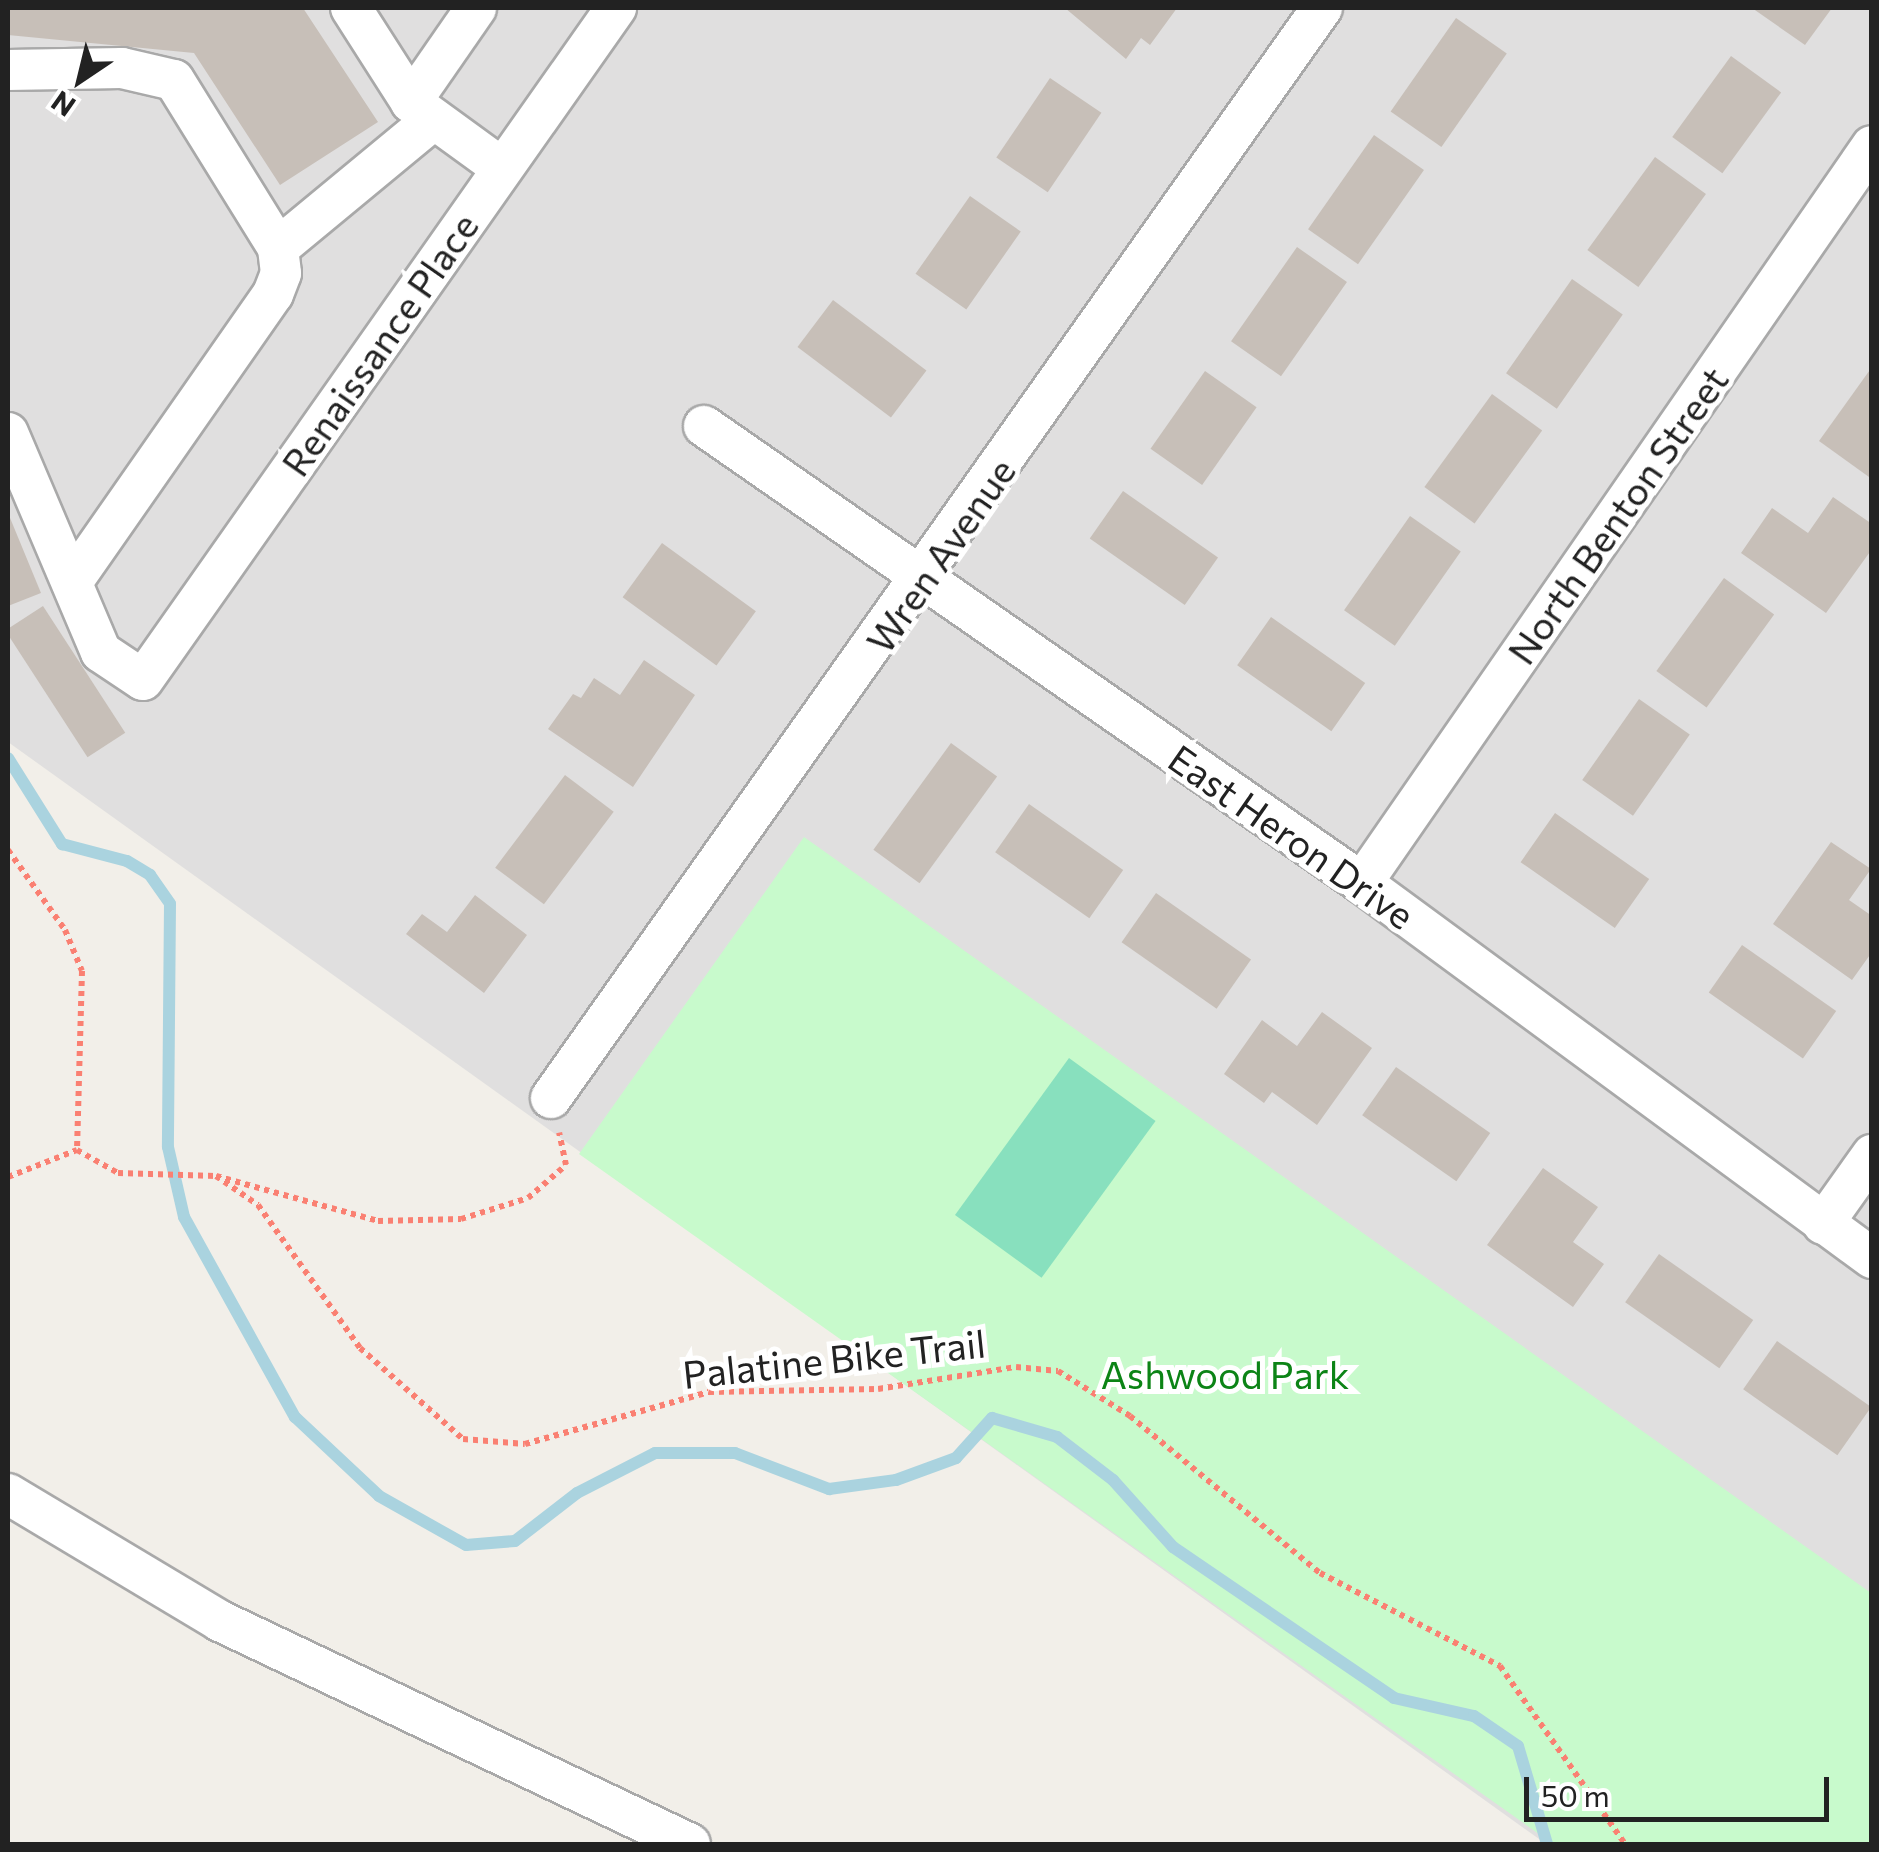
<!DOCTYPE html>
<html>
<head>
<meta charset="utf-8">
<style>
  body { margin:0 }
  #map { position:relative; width:1879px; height:1852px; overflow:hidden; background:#f2efe9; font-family:Commissioner,sans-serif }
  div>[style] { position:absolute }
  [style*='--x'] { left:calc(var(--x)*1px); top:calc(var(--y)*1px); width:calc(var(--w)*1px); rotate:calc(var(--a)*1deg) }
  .residential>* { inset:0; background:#e0dfdf }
  .park>* { inset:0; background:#c8facc }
  .pitch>* { inset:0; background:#88e0be; transform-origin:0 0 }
  .stream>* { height:12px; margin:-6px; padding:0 6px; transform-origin:6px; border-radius:6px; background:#aad3df }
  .building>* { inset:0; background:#c7bfb8; transform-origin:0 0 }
  .path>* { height:6px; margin-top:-3px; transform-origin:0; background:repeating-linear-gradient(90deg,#fa8072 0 5px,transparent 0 10px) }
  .roads { filter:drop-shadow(2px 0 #a9a9a9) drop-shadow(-2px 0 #a9a9a9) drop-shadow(0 2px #a9a9a9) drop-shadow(0 -2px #a9a9a9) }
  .minor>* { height:40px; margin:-20px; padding:0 20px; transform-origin:20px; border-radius:20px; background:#fff }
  span { translate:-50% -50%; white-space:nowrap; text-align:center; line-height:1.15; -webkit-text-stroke:10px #fff; paint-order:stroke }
  .street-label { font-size:38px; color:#222 }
  .park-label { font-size:38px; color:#0c8416 }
  .frame { position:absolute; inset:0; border:10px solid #222; pointer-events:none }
  .north { position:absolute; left:30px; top:30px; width:100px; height:100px; -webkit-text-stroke:8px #fff; paint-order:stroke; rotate:215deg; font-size:28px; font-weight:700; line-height:40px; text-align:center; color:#222 }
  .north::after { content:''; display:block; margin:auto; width:35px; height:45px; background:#222; clip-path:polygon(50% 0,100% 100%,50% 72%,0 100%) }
  .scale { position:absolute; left:1524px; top:1777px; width:305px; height:45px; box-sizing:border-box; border:5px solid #222; border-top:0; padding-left:12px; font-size:30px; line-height:35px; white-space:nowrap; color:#222; -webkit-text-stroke:8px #fff; paint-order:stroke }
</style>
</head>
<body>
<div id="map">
  <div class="residential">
    <div style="clip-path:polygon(8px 8px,1871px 8px,1871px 1844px,1546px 1844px,8px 742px)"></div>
  </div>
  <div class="park">
    <div style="clip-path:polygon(804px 837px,1871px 1593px,1871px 1844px,1553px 1844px,579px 1154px)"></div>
  </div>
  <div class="pitch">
    <div style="left:1069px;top:1058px;width:107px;height:194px;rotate:36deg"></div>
  </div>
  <div class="stream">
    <div style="--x:8;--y:758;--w:102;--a:57.9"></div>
    <div style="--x:62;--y:844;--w:67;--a:14.7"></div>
    <div style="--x:127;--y:861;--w:27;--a:31"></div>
    <div style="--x:150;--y:875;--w:35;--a:55"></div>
    <div style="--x:170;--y:904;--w:243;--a:90.5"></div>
    <div style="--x:168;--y:1147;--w:72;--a:77.1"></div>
    <div style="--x:184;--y:1217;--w:229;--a:61"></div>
    <div style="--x:295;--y:1417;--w:115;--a:43.2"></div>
    <div style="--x:379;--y:1496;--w:100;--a:29.4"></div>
    <div style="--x:466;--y:1545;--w:49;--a:-4.7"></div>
    <div style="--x:515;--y:1541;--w:78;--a:-37.7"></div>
    <div style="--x:577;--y:1493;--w:88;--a:-27.1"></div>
    <div style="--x:655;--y:1453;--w:80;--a:0"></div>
    <div style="--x:735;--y:1453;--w:101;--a:21"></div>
    <div style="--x:829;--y:1489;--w:68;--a:-7.7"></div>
    <div style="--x:896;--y:1480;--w:64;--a:-20.1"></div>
    <div style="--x:956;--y:1458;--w:54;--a:-48"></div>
    <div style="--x:992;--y:1418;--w:68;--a:16.3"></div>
    <div style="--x:1057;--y:1437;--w:71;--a:37.5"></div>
    <div style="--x:1113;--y:1480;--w:90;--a:48.2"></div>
    <div style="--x:1173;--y:1547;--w:268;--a:34.3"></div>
    <div style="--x:1394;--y:1698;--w:82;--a:12.7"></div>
    <div style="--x:1474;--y:1716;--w:53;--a:34.3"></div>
    <div style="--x:1518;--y:1746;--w:102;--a:73.5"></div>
  </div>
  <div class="building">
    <div style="clip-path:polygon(8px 8px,303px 8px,378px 122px,280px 185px,194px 53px,8px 35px)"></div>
    <div style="clip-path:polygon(1065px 8px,1177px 8px,1150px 45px,1141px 38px,1126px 59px)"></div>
    <div style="clip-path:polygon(1752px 8px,1832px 8px,1805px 45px)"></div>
    <div style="left:1456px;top:18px;width:62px;height:114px;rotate:35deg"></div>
    <div style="left:1731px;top:56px;width:62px;height:100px;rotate:36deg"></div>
    <div style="left:1050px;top:78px;width:62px;height:96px;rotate:34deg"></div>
    <div style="left:1374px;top:135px;width:61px;height:115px;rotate:35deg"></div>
    <div style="left:1655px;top:157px;width:63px;height:115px;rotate:36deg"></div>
    <div style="left:970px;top:196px;width:62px;height:95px;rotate:35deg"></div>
    <div style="left:1297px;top:247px;width:61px;height:115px;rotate:35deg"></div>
    <div style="left:1572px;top:279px;width:62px;height:115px;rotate:35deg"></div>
    <div style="left:833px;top:300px;width:117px;height:59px;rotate:37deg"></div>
    <div style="clip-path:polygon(1872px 367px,1872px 473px,1869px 477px,1819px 441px)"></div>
    <div style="left:1205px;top:371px;width:63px;height:95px;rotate:35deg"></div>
    <div style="left:1492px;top:394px;width:62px;height:115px;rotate:36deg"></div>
    <div style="left:1123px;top:491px;width:116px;height:58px;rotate:35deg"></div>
    <div style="clip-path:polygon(1833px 497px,1872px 524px,1872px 549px,1826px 613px,1741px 553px,1772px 508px,1808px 533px)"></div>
    <div style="clip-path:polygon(8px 513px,41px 593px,8px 606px)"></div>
    <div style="left:1410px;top:516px;width:62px;height:115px;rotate:35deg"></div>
    <div style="left:662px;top:543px;width:116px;height:67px;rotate:36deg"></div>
    <div style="left:1724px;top:578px;width:62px;height:115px;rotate:36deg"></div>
    <div style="left:43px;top:606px;width:151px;height:45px;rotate:57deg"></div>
    <div style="left:1271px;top:617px;width:115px;height:59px;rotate:35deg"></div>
    <div style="clip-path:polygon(644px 660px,695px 695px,633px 787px,548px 729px,573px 694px,581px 698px,594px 678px,620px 695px)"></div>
    <div style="left:1639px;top:699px;width:62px;height:99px;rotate:35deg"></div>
    <div style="left:951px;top:743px;width:57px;height:132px;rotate:36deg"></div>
    <div style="left:565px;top:775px;width:61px;height:116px;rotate:37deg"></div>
    <div style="left:1029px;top:804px;width:115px;height:59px;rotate:35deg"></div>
    <div style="left:1555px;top:813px;width:115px;height:60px;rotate:35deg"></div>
    <div style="clip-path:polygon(1831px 842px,1871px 869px,1849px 900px,1872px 916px,1872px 952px,1852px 980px,1773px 924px)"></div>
    <div style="left:1156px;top:893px;width:116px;height:60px;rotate:35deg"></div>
    <div style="clip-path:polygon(475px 895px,527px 935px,484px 993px,406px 934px,422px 914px,447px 932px)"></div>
    <div style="left:1742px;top:945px;width:115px;height:58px;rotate:35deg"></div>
    <div style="clip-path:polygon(1322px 1012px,1372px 1048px,1317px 1125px,1272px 1092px,1264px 1103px,1224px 1074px,1262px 1020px,1297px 1046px)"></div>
    <div style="left:1396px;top:1067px;width:115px;height:59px;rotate:35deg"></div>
    <div style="clip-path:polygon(1543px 1168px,1598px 1207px,1573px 1242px,1604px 1264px,1573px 1307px,1487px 1245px)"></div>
    <div style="left:1659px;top:1254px;width:115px;height:59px;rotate:35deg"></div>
    <div style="left:1777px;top:1341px;width:115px;height:59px;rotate:35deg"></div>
  </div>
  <div class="path">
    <div style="--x:8;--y:850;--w:98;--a:54.5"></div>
    <div style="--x:65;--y:930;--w:44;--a:67.5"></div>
    <div style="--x:82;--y:971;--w:179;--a:91.6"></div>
    <div style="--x:77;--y:1150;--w:47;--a:29.3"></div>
    <div style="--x:118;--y:1173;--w:98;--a:1.8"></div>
    <div style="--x:216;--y:1176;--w:168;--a:15.5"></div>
    <div style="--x:378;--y:1221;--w:83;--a:-1.4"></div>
    <div style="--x:461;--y:1219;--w:70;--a:-17.4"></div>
    <div style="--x:528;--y:1198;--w:50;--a:-41"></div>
    <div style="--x:566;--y:1165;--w:33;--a:-102"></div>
    <div style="--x:216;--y:1176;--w:51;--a:34.6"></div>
    <div style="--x:258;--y:1205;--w:176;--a:54.5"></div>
    <div style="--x:360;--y:1348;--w:137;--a:41.5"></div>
    <div style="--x:463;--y:1439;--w:62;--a:4.6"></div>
    <div style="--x:525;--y:1444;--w:191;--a:-15.8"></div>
    <div style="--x:709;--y:1392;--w:169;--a:-1"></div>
    <div style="--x:878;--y:1389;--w:140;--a:-9.1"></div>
    <div style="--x:1016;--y:1367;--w:42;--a:5.4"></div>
    <div style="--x:1058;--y:1371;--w:85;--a:32"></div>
    <div style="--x:1130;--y:1416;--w:246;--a:39.6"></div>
    <div style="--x:1320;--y:1573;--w:203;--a:27.3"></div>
    <div style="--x:1500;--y:1666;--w:218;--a:54.9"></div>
    <div style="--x:8;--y:1177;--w:74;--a:-21.4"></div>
  </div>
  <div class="roads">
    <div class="minor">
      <div style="--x:351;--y:8;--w:112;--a:57.4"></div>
      <div style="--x:411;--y:102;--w:112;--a:36"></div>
      <div style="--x:8;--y:70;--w:114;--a:-1"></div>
      <div style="--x:122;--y:68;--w:53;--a:13"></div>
      <div style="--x:174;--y:80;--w:198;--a:58.2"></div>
      <div style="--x:278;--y:248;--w:202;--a:-39.6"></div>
      <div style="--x:411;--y:102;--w:114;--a:-55.3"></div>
      <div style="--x:704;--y:426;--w:801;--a:34.78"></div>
      <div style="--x:1362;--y:883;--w:633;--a:36.33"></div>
      <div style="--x:8;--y:433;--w:238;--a:67"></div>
      <div style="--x:101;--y:652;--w:50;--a:33.7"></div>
      <div style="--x:143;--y:680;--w:822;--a:-54.86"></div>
      <div style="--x:72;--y:582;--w:351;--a:-55.1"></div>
      <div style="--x:273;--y:294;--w:22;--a:-69"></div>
      <div style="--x:281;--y:273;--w:25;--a:-97"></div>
      <div style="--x:1362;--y:883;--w:896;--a:-55.32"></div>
      <div style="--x:551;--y:1098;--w:1335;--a:-54.73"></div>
      <div style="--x:1823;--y:1224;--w:85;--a:-54.6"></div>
      <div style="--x:8;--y:1494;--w:247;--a:30.9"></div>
      <div style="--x:220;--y:1621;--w:520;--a:25.38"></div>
    </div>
  </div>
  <div class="street-label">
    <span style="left:379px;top:344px;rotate:-55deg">Renaissance Place</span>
    <span style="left:1617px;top:515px;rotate:-55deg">North Benton Street</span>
    <span style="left:940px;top:555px;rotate:-55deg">Wren Avenue</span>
    <span style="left:1292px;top:836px;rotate:35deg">East Heron Drive</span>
    <span style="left:834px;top:1358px;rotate:-6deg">Palatine Bike Trail</span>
  </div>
  <div class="park-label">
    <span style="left:1225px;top:1374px">Ashwood Park</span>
  </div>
  <div class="frame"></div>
  <div class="north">N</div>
  <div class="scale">50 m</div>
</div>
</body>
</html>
